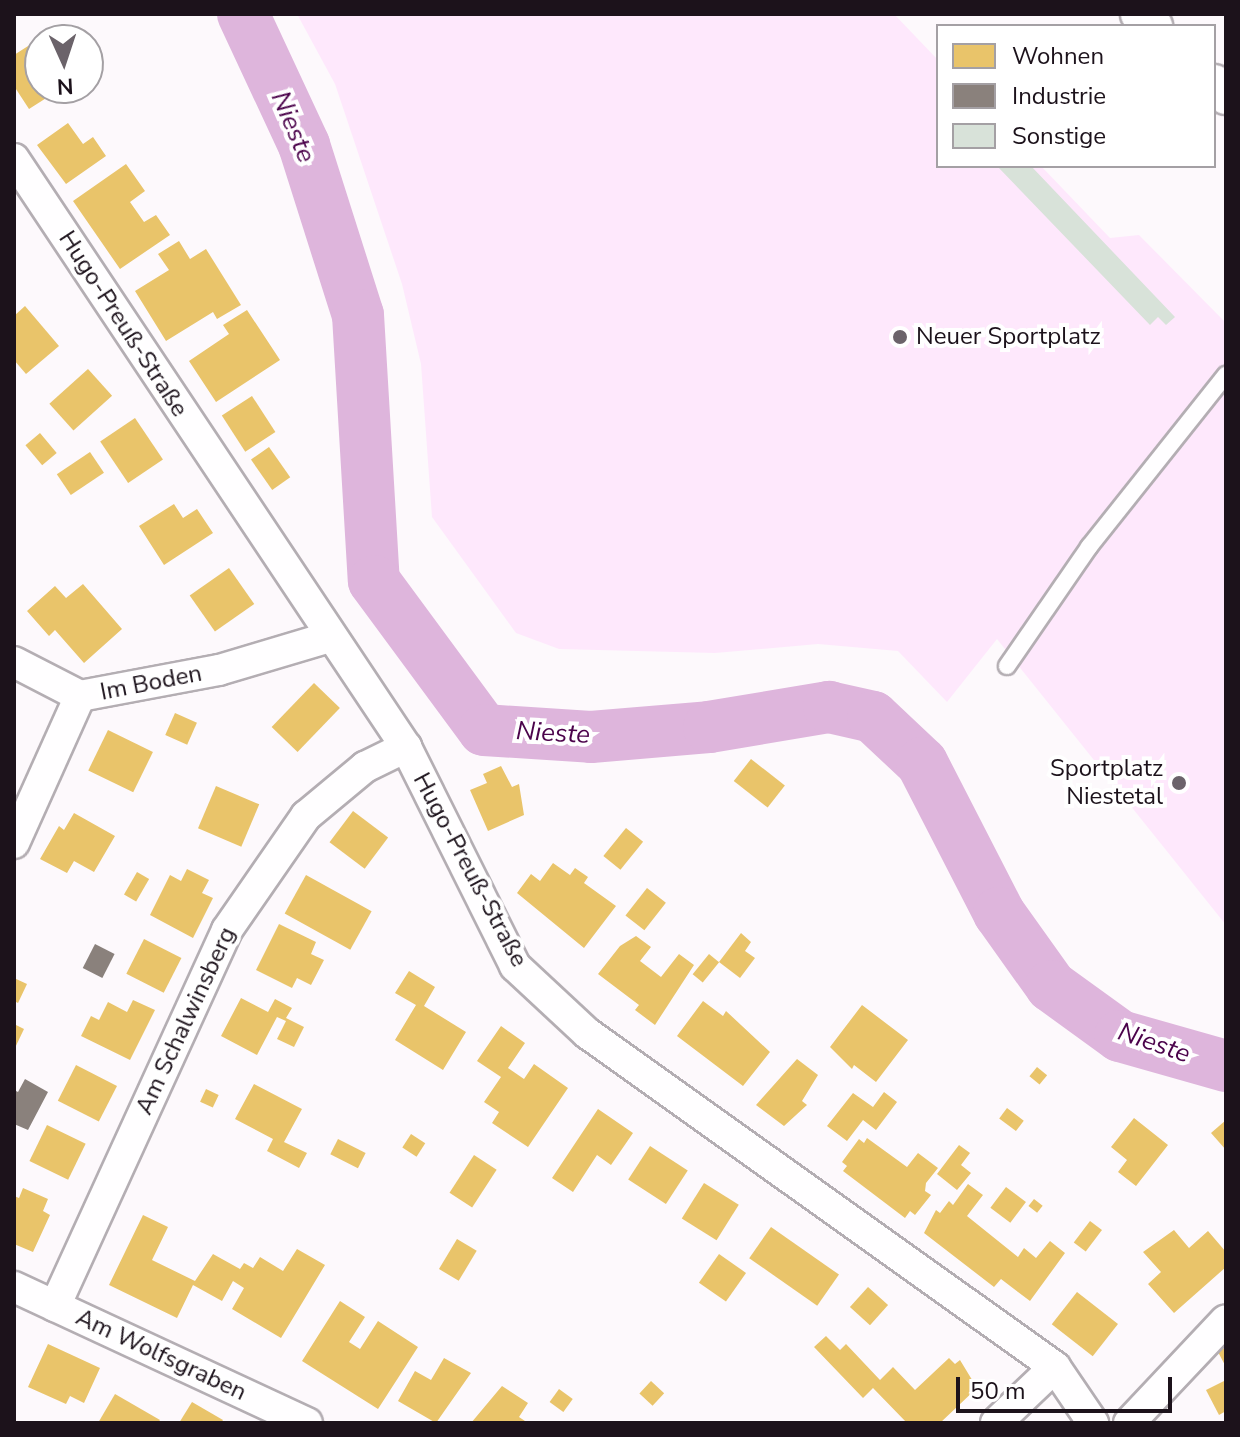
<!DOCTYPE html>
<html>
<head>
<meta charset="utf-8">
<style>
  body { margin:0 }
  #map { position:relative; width:1240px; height:1437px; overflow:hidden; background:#fdf9fc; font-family:"Nunito Sans",sans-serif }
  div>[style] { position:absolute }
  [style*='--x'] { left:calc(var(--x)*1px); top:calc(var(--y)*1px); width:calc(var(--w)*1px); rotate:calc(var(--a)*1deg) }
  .green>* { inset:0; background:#fee8fc }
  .homes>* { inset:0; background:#e9c46a; transform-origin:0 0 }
  .industry>* { inset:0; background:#8a817c; transform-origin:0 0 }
  .river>* { height:52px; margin:-26px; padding:0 26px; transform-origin:26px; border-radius:26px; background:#deb5dc }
  .building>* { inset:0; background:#d8e2d9 }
  .roads { filter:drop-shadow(2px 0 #b4aeb3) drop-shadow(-2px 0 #b4aeb3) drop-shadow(0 2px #b4aeb3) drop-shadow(0 -2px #b4aeb3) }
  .service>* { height:16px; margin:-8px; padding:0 8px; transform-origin:8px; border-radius:8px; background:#fffeff }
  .minor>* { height:30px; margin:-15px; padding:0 15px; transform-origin:15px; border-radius:15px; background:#fffeff }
  .tertiary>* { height:38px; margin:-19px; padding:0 19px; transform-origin:19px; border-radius:19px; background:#fffeff }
  .dots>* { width:22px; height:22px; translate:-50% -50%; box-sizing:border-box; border:4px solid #fff; border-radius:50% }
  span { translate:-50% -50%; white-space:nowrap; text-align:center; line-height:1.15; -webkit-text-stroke:8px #fff; paint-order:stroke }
  .street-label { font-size:24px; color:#1c121b }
  .poi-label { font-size:24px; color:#1c121b }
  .left { translate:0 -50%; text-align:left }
  .right { translate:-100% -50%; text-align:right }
  .water-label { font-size:26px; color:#4b034b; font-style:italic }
  .frame { position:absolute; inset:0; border:16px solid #1c121b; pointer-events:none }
  .legend { position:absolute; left:936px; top:24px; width:280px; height:144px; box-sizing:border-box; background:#fff; border:2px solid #a4a0a4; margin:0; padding:10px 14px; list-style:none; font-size:24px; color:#1c121b }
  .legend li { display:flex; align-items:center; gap:16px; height:40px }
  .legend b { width:40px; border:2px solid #a4a0a4 }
  .north { position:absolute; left:24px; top:24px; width:80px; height:80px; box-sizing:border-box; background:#fff; border:2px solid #a4a0a4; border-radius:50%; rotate:177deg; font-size:22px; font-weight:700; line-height:32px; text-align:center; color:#1c121b }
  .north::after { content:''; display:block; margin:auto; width:28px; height:36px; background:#6b636a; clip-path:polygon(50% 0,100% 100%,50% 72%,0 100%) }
  .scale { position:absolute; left:956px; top:1377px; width:216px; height:36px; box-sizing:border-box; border:4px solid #1c121b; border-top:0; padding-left:10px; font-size:24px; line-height:28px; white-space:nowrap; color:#1c121b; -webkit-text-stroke:6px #fff; paint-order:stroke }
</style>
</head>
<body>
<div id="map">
  <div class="green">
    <div style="clip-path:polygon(297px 14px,894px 14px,938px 60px,938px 166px,1041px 166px,1110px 238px,1139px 235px,1226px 323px,1226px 925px,997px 639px,947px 702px,898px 651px,818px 644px,715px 653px,559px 649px,516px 633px,432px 517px,421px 364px,402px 284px,335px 84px)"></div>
  </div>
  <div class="homes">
    <div style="clip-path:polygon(50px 32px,55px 40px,40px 40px,40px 88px,62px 88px,29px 109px,14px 86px,14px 55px)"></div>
    <div style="clip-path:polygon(68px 123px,83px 144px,93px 137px,106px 156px,66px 184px,37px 145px)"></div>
    <div style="clip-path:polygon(126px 164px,145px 191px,130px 202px,144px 222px,156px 215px,170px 235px,120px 269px,73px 201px)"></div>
    <div style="clip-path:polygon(179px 241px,190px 259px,206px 249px,241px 305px,217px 319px,213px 312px,166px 341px,135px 291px,169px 270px,158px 254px)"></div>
    <div style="clip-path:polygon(25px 306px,59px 346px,26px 374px,14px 360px,14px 316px)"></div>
    <div style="clip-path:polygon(247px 310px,280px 360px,216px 402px,189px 361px,229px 334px,223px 325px)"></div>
    <div style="left:88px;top:369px;width:36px;height:52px;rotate:48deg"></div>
    <div style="left:252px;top:396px;width:43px;height:36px;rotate:57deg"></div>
    <div style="left:135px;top:418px;width:50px;height:42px;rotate:56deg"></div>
    <div style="left:40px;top:433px;width:26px;height:19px;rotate:50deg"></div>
    <div style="left:269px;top:447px;width:37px;height:22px;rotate:55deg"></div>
    <div style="left:90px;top:452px;width:25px;height:40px;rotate:56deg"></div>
    <div style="clip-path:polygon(174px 504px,183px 518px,197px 509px,213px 533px,164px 565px,139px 526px)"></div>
    <div style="left:229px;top:568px;width:44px;height:48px;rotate:55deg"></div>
    <div style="clip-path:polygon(83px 584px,122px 629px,84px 663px,55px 630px,49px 636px,27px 611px,55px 586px,66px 598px)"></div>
    <div style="left:314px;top:683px;width:36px;height:61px;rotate:44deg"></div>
    <div style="left:175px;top:713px;width:24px;height:24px;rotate:24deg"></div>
    <div style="left:108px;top:730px;width:50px;height:45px;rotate:26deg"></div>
    <div style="left:751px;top:759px;width:43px;height:28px;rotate:38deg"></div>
    <div style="clip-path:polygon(501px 766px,512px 787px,519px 784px,524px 815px,488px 831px,470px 790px,487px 783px,483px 774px)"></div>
    <div style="left:216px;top:786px;width:47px;height:46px;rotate:23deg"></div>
    <div style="left:353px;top:811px;width:44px;height:39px;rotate:37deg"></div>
    <div style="clip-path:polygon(74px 813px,115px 836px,94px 872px,74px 861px,67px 873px,40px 859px,59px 826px,64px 830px)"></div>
    <div style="left:626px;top:828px;width:22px;height:36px;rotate:39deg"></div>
    <div style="clip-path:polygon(553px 863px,570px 875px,575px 868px,588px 877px,584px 883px,616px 906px,584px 948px,517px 893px,531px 874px,540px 881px)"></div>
    <div style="clip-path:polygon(187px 869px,209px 880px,202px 893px,213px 898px,193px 938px,150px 915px,170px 875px,181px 881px)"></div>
    <div style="left:137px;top:872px;width:14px;height:26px;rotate:30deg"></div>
    <div style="left:306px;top:875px;width:75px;height:44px;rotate:29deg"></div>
    <div style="left:647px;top:888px;width:24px;height:35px;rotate:38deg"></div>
    <div style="clip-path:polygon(279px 924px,316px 942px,311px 954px,324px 960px,311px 985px,297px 978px,292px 988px,256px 970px)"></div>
    <div style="clip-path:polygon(741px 933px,751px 942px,745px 951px,755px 958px,740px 978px,719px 962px)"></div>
    <div style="clip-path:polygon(636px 936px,651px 947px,640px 961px,661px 977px,679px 954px,694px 965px,655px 1025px,635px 1010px,639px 1005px,598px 974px,620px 946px)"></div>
    <div style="left:144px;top:939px;width:42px;height:39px;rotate:27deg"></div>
    <div style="left:709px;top:954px;width:13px;height:26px;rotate:39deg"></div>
    <div style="clip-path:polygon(409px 971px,435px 987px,424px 1006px,466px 1032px,443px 1070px,395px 1040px,416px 1005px,395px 993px)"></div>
    <div style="clip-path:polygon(14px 978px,27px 984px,18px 1003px,14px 1001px)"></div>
    <div style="clip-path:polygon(241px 998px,268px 1012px,275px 999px,292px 1008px,286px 1018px,304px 1027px,294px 1047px,277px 1039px,286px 1021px,277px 1017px,257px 1055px,221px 1036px)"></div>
    <div style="clip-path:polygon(133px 1000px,155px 1010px,130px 1060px,81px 1036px,91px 1016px,99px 1020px,108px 1002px,127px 1012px)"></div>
    <div style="clip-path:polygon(703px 1001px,723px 1016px,726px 1011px,770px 1052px,743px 1086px,677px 1036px)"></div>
    <div style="clip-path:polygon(862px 1005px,908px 1040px,876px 1082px,854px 1065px,852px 1069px,830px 1047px)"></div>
    <div style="clip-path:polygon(14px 1024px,24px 1029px,14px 1050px)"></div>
    <div style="clip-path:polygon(501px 1026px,525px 1043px,508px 1068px,524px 1079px,534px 1064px,568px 1088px,528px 1147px,492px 1123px,499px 1112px,484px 1102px,501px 1077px,477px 1061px)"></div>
    <div style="clip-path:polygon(797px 1059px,818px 1075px,802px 1101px,807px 1105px,784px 1126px,756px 1105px)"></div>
    <div style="left:76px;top:1065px;width:46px;height:40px;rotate:27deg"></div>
    <div style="left:1037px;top:1067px;width:13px;height:12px;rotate:39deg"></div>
    <div style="clip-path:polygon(254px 1084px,302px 1109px,284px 1142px,307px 1153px,299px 1168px,267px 1151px,273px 1139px,235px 1119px)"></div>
    <div style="left:206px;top:1089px;width:14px;height:14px;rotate:25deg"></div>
    <div style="clip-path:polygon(884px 1092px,897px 1102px,876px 1130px,863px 1120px,847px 1141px,827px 1126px,853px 1093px,873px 1107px)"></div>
    <div style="left:1007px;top:1108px;width:21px;height:13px;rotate:37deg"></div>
    <div style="clip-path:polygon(598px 1109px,633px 1133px,611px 1165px,597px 1155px,573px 1192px,552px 1178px)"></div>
    <div style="clip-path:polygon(1134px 1118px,1168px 1145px,1136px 1186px,1118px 1172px,1127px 1160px,1111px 1147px)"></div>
    <div style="clip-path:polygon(1226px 1120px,1226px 1150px,1211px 1133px)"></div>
    <div style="left:47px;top:1125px;width:43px;height:40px;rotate:26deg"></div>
    <div style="left:411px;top:1134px;width:17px;height:16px;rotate:33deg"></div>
    <div style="clip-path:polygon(867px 1138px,907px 1167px,918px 1153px,938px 1168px,926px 1183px,925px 1191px,931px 1195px,915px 1215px,910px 1211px,905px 1218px,843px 1171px,847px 1166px,842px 1162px,859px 1139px,864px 1143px)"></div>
    <div style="left:338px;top:1139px;width:31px;height:17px;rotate:27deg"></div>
    <div style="clip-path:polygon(959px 1145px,970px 1153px,961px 1165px,971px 1173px,957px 1190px,937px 1174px)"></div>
    <div style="left:650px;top:1146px;width:45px;height:40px;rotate:33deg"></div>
    <div style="left:474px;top:1155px;width:27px;height:45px;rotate:33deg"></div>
    <div style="left:704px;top:1183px;width:41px;height:42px;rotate:32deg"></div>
    <div style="clip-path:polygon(968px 1184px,983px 1195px,967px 1216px,1018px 1257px,1024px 1248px,1036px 1258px,1050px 1241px,1065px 1253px,1030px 1301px,1001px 1279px,994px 1287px,924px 1233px,936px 1210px,940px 1213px,949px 1201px,953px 1205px)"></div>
    <div style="left:1006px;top:1187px;width:25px;height:26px;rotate:37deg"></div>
    <div style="clip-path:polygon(23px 1188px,48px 1199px,43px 1211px,50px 1215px,33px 1252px,14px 1244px,14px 1196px,19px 1198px)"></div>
    <div style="left:1034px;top:1199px;width:11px;height:9px;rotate:38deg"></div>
    <div style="clip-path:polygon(143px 1215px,168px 1227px,152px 1260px,195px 1281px,213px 1254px,240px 1269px,244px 1263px,253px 1268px,260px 1257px,283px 1271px,297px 1249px,325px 1265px,281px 1338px,232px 1309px,244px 1288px,233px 1281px,222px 1301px,193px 1285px,177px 1318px,109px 1285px)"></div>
    <div style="left:1090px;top:1221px;width:15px;height:27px;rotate:37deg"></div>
    <div style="left:771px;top:1227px;width:83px;height:38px;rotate:35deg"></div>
    <div style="clip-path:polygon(1174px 1230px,1189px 1248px,1208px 1231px,1226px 1252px,1226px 1267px,1174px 1313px,1148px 1284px,1161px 1272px,1143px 1252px)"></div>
    <div style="left:457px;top:1239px;width:23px;height:35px;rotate:31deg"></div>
    <div style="left:719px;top:1254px;width:33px;height:35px;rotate:35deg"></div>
    <div style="left:868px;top:1287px;width:27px;height:27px;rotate:42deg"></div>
    <div style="left:1077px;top:1292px;width:52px;height:41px;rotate:38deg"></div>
    <div style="clip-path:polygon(340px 1301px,365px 1317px,349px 1342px,360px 1349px,378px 1321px,418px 1347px,378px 1409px,302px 1361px)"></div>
    <div style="clip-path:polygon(826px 1336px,840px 1350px,846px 1344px,880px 1380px,893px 1367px,915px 1390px,949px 1358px,955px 1364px,960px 1360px,977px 1388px,940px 1423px,907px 1423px,873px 1388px,863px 1398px,814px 1347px)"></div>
    <div style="clip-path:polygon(48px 1344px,100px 1368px,84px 1403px,70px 1396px,66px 1404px,28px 1387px)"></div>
    <div style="clip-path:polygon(1226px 1347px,1226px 1367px,1218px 1352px)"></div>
    <div style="clip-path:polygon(444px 1358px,471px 1373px,436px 1423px,398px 1401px,415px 1371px,431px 1380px)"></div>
    <div style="clip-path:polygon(1226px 1380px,1226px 1411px,1219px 1415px,1206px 1390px)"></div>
    <div style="left:651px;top:1381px;width:18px;height:17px;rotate:43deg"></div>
    <div style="clip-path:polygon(502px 1386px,528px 1403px,519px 1417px,528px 1423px,471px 1423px)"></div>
    <div style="left:559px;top:1389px;width:17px;height:16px;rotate:36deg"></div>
    <div style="clip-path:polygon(115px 1394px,160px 1420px,158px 1423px,98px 1423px)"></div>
    <div style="clip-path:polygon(192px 1402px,223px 1420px,221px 1423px,179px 1423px)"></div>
  </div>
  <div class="industry">
    <div style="left:95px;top:944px;width:22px;height:27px;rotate:27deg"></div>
    <div style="clip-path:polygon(25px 1079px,48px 1092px,28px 1130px,14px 1124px,14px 1090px,18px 1092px)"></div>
  </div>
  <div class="river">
    <div style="--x:243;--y:14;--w:145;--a:65"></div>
    <div style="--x:304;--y:145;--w:178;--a:72.4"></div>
    <div style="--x:358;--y:315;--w:266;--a:86.6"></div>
    <div style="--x:374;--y:581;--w:185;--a:53.6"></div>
    <div style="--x:484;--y:730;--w:107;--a:3.7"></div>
    <div style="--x:591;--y:737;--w:118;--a:-4.8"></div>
    <div style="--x:709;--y:727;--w:122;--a:-9.5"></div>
    <div style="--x:829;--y:707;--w:45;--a:12.8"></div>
    <div style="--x:873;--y:717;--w:67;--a:43.2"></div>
    <div style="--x:922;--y:763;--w:169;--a:62.8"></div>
    <div style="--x:999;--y:913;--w:90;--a:54.5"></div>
    <div style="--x:1051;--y:986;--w:85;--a:35.9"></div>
    <div style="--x:1120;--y:1036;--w:110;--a:15.8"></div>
  </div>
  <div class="building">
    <div style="clip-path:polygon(997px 166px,1031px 166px,1175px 317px,1166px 325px,1158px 317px,1150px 325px)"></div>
  </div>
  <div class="roads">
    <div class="service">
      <div style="--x:1007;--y:666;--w:145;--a:-55.4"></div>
      <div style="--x:1089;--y:547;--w:220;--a:-51.5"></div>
    </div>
    <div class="minor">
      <div style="--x:14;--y:159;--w:707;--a:56.31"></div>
      <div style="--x:406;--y:747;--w:245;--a:63.5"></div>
      <div style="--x:515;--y:966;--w:98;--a:42.9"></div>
      <div style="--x:587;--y:1033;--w:575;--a:35.51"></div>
      <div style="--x:1055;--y:1367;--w:68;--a:55.8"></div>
      <div style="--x:14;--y:662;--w:74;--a:27.3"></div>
      <div style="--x:14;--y:843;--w:161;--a:-65.8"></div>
      <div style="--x:80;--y:696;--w:141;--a:-10.6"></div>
      <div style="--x:219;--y:670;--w:116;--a:-16.6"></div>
      <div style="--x:14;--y:1287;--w:323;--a:24.9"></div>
      <div style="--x:55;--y:1306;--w:413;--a:-65.4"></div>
      <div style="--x:227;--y:930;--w:139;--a:-55.3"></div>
      <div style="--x:306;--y:816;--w:77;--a:-39.7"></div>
      <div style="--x:365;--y:767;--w:46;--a:-26"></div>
      <div style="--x:996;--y:1423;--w:81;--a:-43.5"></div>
      <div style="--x:1129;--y:1423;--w:141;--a:-46.7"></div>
    </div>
    <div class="tertiary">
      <div style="--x:1140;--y:14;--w:18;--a:43"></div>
      <div style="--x:1214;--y:84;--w:16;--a:43"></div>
    </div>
  </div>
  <div class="dots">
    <div style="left:900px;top:337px;background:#6b636a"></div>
    <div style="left:1179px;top:783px;background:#6b636a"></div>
  </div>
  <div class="street-label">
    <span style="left:123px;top:324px;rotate:57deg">Hugo-Preuß-Straße</span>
    <span style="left:151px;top:683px;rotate:-11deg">Im Boden</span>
    <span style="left:470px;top:870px;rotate:62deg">Hugo-Preuß-Straße</span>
    <span style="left:186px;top:1021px;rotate:-65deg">Am Schalwinsberg</span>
    <span style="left:161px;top:1355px;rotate:25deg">Am Wolfsgraben</span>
  </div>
  <div class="poi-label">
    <span class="left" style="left:916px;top:337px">Neuer Sportplatz</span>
    <span class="right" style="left:1163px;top:783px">Sportplatz<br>Niestetal</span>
  </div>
  <div class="water-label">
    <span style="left:293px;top:127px;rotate:67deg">Nieste</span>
    <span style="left:553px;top:733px;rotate:3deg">Nieste</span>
    <span style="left:1154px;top:1043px;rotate:19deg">Nieste</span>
  </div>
  <div class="frame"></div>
  <ul class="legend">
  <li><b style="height:22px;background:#e9c46a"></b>Wohnen</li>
  <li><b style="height:22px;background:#8a817c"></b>Industrie</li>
  <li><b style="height:22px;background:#d8e2d9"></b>Sonstige</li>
  </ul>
  <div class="north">N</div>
  <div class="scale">50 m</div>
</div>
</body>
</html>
